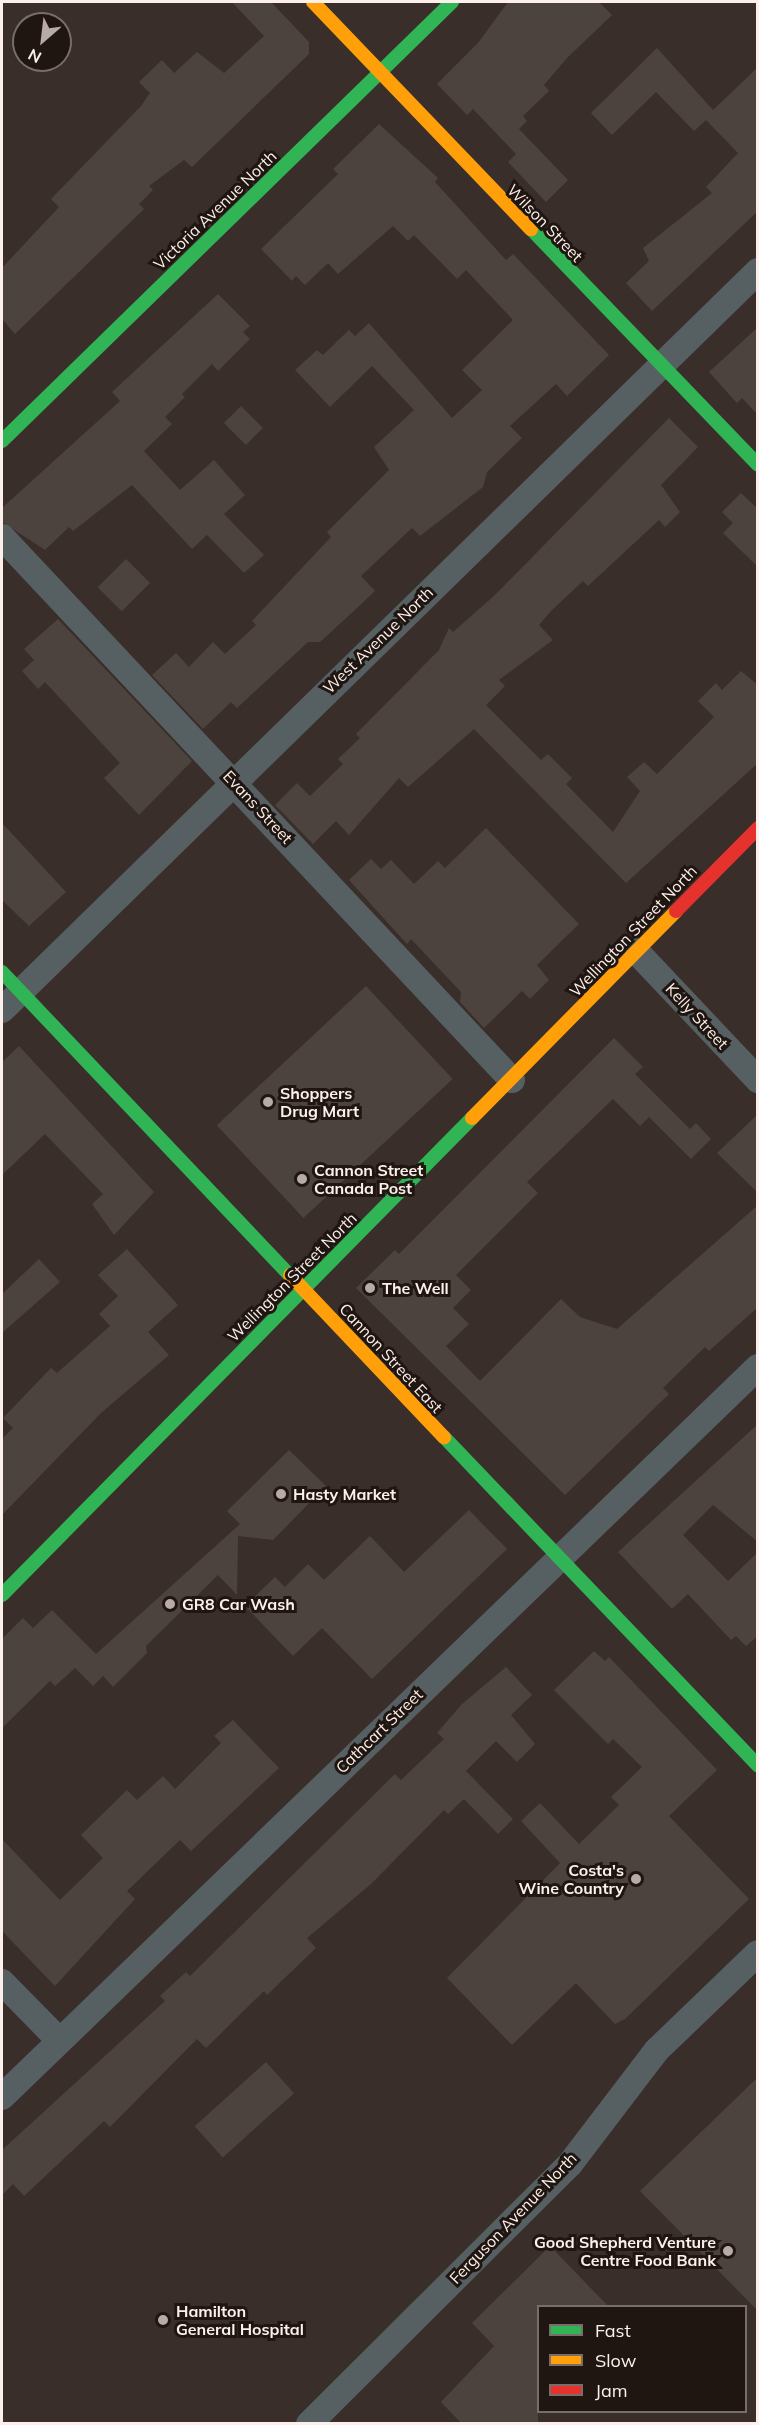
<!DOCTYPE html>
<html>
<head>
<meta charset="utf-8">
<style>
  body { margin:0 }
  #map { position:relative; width:759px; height:2425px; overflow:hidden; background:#392e29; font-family:Mulish,sans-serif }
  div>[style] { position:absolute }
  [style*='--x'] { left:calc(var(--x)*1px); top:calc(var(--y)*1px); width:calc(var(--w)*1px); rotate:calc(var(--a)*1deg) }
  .building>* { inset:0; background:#4c433f; transform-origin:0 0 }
  .street>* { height:26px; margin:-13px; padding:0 13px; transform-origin:13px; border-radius:13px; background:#566062 }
  .fast>* { height:14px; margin:-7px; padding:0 7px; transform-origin:7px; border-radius:7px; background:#30b455 }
  .slow>* { height:14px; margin:-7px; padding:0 7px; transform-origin:7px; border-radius:7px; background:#ff9f0a }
  .jam>* { height:14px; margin:-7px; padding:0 7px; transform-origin:7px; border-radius:7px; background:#e5322d }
  .dots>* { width:16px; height:16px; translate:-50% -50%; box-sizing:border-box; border:3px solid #1f1612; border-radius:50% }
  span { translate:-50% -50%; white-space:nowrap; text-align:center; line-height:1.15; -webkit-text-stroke:6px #1f1612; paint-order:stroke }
  .street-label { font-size:16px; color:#fdefe9 }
  .poi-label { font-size:16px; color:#fdefe9; font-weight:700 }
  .left { translate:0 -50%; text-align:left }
  .right { translate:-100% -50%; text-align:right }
  .frame { position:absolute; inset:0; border:3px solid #fdefe9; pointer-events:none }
  .legend { position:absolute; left:537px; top:2305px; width:210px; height:108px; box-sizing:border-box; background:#1f1612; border:2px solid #786d68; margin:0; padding:8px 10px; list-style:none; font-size:18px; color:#fdefe9 }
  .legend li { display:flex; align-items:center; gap:12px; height:30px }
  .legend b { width:30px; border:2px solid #786d68 }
  .north { position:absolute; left:12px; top:12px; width:60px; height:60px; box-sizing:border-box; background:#1f1612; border:2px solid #786d68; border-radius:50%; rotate:208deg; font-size:16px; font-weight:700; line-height:24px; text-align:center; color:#fdefe9 }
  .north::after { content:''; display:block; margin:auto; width:21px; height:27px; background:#b8aba6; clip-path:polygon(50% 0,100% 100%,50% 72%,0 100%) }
</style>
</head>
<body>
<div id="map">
  <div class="building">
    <div style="clip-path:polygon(232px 2px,271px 2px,309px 42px,309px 54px,192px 167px,184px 160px,149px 186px,153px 190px,139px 204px,144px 209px,15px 334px,2px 319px,2px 268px,59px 207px,51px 199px,141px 106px,150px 93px,139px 82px,162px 60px,174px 73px,197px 52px,224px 73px,264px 36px)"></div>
    <div style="clip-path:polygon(508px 2px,599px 2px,612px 15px,567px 58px,544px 85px,549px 91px,523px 116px,527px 121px,519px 129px,568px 180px,546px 202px,508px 162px,516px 154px,473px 109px,467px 115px,437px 84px,478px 43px)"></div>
    <div style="clip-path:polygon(657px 48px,713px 110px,758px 67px,758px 211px,652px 311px,626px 283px,649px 261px,643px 248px,712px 193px,706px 187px,738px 153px,706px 120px,694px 131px,656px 92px,612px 135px,591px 113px)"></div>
    <div style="clip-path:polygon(379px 124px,438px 178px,435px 182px,506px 260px,513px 254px,609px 355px,567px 396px,556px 384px,510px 426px,522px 438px,487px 472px,483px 487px,420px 536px,412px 528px,361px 576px,375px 591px,356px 609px,320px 642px,308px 642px,237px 708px,231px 702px,203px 729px,152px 675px,176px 653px,189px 667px,213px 642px,225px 654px,256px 625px,252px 621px,331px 537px,327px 532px,389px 470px,374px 447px,414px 410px,372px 366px,330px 407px,295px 370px,317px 350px,323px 355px,349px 330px,355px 336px,369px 323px,452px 418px,482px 390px,462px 370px,513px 320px,466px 270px,457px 279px,414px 235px,408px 241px,393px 226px,338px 274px,328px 263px,305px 285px,296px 276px,292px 281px,261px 249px,338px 174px,333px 169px)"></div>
    <div style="clip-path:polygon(218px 294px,250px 326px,243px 332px,250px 339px,218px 371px,212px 364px,182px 394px,185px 397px,165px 417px,172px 424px,144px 451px,180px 490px,214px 460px,245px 495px,224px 514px,264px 555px,244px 573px,207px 535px,192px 549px,132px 485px,73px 531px,69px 527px,45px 550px,2px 522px,2px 508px,120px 401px,112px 392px)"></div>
    <div style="clip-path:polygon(758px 327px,758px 415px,742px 398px,737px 403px,709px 372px)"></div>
    <div style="left:241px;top:406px;width:31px;height:24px;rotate:45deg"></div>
    <div style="clip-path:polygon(669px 418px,698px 447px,661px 485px,680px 512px,665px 527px,659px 520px,588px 586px,583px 581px,551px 611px,539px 625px,553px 640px,499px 680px,505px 686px,486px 705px,541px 760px,548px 754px,572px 778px,566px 784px,613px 832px,640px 791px,627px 777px,644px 762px,657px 774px,714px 717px,698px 701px,716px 683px,722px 690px,741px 671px,758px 685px,758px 763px,626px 883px,474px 729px,408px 787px,399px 778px,349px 835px,336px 821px,313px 844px,275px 805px,297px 783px,310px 796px,343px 764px,338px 759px,360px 738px,356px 734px,439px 650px,449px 628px,453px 632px,495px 595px)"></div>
    <div style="clip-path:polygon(741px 493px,758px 509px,758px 567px,723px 533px,733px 523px,722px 512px)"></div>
    <div style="left:126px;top:559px;width:34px;height:40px;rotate:45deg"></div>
    <div style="clip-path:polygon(58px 619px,192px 761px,139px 815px,104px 778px,120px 763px,45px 682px,38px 689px,22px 671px,34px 660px,24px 649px)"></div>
    <div style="clip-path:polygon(2px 823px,66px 892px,29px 926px,2px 900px)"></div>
    <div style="clip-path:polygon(486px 828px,579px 924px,537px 965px,549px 980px,530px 999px,522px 991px,484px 1028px,460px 1002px,461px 992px,411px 939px,407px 944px,349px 880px,371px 859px,381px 869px,391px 860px,414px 884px,438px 861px,445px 868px)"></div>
    <div style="left:366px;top:986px;width:127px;height:204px;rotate:47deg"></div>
    <div style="clip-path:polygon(614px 1038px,643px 1067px,635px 1074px,690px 1129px,696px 1123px,711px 1139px,691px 1159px,649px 1117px,640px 1126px,613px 1099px,527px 1182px,538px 1193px,456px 1275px,471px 1290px,453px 1308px,469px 1324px,446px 1346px,480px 1381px,561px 1299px,580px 1317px,617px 1329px,758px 1205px,758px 1307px,709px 1351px,705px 1347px,663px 1388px,669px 1394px,565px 1495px,356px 1288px,395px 1250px,399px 1254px)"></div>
    <div style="clip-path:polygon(19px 1046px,154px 1192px,114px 1235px,92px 1204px,103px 1194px,45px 1134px,2px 1175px,2px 1062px)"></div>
    <div style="clip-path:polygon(758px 1114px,758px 1193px,717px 1153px)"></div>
    <div style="clip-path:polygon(127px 1249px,178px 1305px,148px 1332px,169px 1355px,101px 1413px,2px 1515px,2px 1439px,13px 1428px,3px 1418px,51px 1368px,57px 1373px,110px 1326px,99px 1314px,118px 1296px,98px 1275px)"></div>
    <div style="clip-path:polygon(39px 1259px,60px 1282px,2px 1333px,2px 1294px)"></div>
    <div style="clip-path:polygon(758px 1424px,758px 1542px,713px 1505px,683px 1535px,728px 1581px,758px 1552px,758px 1636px,746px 1646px,736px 1636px,731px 1640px,688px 1594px,672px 1609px,618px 1552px)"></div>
    <div style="clip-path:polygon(289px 1450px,326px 1486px,273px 1540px,238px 1536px,237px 1595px,218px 1575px,146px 1646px,147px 1653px,113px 1687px,103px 1676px,93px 1686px,75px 1668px,55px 1686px,50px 1681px,2px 1728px,2px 1639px,23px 1618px,33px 1628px,52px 1610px,96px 1654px,240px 1524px,227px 1511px)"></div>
    <div style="clip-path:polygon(469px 1510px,507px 1549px,372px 1679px,322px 1628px,293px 1656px,245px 1606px,275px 1577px,285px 1587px,308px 1564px,324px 1580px,370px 1536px,404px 1572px)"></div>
    <div style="clip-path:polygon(594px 1651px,605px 1661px,609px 1657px,717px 1770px,669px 1816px,749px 1899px,625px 2019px,615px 2024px,576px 1983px,512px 2045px,447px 1978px,560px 1863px,521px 1821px,540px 1803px,579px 1844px,619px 1805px,611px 1797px,642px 1767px,613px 1739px,608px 1744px,554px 1690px)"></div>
    <div style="clip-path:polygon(506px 1667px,532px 1695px,511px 1715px,535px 1744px,517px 1762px,496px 1741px,466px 1771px,513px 1819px,498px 1834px,464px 1799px,448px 1814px,444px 1810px,371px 1884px,307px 1938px,316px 1948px,267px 1995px,264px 1991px,206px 2048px,197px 2039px,110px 2127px,104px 2121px,24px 2196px,13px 2184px,2px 2195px,2px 2150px,165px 2001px,160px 1996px,186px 1972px,190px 1976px,395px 1774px,401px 1780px,444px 1739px,437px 1733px,461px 1705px)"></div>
    <div style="clip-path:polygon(233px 1720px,279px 1768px,191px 1851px,180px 1840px,127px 1891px,135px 1899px,55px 1986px,2px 1931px,2px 1839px,60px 1900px,103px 1858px,81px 1835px,127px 1790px,137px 1800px,163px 1776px,175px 1789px,221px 1743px,214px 1736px)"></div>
    <div style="left:266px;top:2062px;width:42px;height:96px;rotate:48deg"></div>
    <div style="clip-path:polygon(758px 2077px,758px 2311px,640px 2191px)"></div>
    <div style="clip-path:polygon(550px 2246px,609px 2307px,538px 2307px,538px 2424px,462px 2424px,441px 2402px,494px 2346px,472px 2323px)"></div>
  </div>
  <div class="street">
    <div style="--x:2;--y:537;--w:745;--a:46.8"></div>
    <div style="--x:636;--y:951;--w:178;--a:46.6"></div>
    <div style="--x:2;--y:1010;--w:1057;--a:-44.35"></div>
    <div style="--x:2;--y:1982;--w:80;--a:45.5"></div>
    <div style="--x:2;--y:2097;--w:1051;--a:-44"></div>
    <div style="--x:309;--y:2424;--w:368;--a:-44.9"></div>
    <div style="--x:570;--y:2164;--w:142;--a:-52.7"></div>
    <div style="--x:656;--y:2051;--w:141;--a:-43.9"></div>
  </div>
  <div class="fast">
    <div style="--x:531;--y:229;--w:327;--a:46.1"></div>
    <div style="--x:2;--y:441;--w:629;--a:-44.29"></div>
    <div style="--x:2;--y:972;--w:418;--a:46.5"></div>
    <div style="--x:444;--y:1437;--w:455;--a:46.3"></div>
    <div style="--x:2;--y:1595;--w:670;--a:-45.42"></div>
  </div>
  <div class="slow">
    <div style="--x:313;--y:2;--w:315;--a:46.2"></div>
    <div style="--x:472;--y:1118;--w:291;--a:-45.4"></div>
    <div style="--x:290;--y:1275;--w:224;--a:46.5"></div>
  </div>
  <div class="jam">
    <div style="--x:676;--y:911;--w:117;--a:-45.3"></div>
  </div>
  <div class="dots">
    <div style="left:268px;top:1102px;background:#b8aba6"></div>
    <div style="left:302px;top:1179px;background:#b8aba6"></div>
    <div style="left:370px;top:1288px;background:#b8aba6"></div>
    <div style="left:281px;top:1494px;background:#b8aba6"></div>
    <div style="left:170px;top:1604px;background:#b8aba6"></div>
    <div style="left:636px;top:1879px;background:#b8aba6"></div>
    <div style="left:728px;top:2251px;background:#b8aba6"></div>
    <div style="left:163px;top:2320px;background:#b8aba6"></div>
  </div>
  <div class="street-label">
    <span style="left:215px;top:210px;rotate:-44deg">Victoria Avenue North</span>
    <span style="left:545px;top:223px;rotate:46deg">Wilson Street</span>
    <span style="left:378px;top:640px;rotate:-44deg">West Avenue North</span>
    <span style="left:258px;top:807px;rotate:47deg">Evans Street</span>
    <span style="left:633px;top:931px;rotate:-46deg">Wellington Street North</span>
    <span style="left:697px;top:1016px;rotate:47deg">Kelly Street</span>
    <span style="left:292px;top:1277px;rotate:-45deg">Wellington Street North</span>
    <span style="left:391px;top:1358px;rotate:47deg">Cannon Street East</span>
    <span style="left:379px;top:1731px;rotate:-44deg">Cathcart Street</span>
    <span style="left:513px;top:2218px;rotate:-46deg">Ferguson Avenue North</span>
  </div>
  <div class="poi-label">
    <span class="left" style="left:280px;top:1102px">Shoppers<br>Drug Mart</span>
    <span class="left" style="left:314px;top:1179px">Cannon Street<br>Canada Post</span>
    <span class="left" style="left:382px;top:1288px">The Well</span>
    <span class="left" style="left:293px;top:1494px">Hasty Market</span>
    <span class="left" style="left:182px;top:1604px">GR8 Car Wash</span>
    <span class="right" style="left:624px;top:1879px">Costa's<br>Wine Country</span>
    <span class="right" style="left:716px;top:2251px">Good Shepherd Venture<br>Centre Food Bank</span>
    <span class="left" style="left:176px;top:2320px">Hamilton<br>General Hospital</span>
  </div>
  <div class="frame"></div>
  <ul class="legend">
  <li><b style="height:8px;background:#30b455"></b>Fast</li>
  <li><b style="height:8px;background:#ff9f0a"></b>Slow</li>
  <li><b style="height:8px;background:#e5322d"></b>Jam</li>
  </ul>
  <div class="north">N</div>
</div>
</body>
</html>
